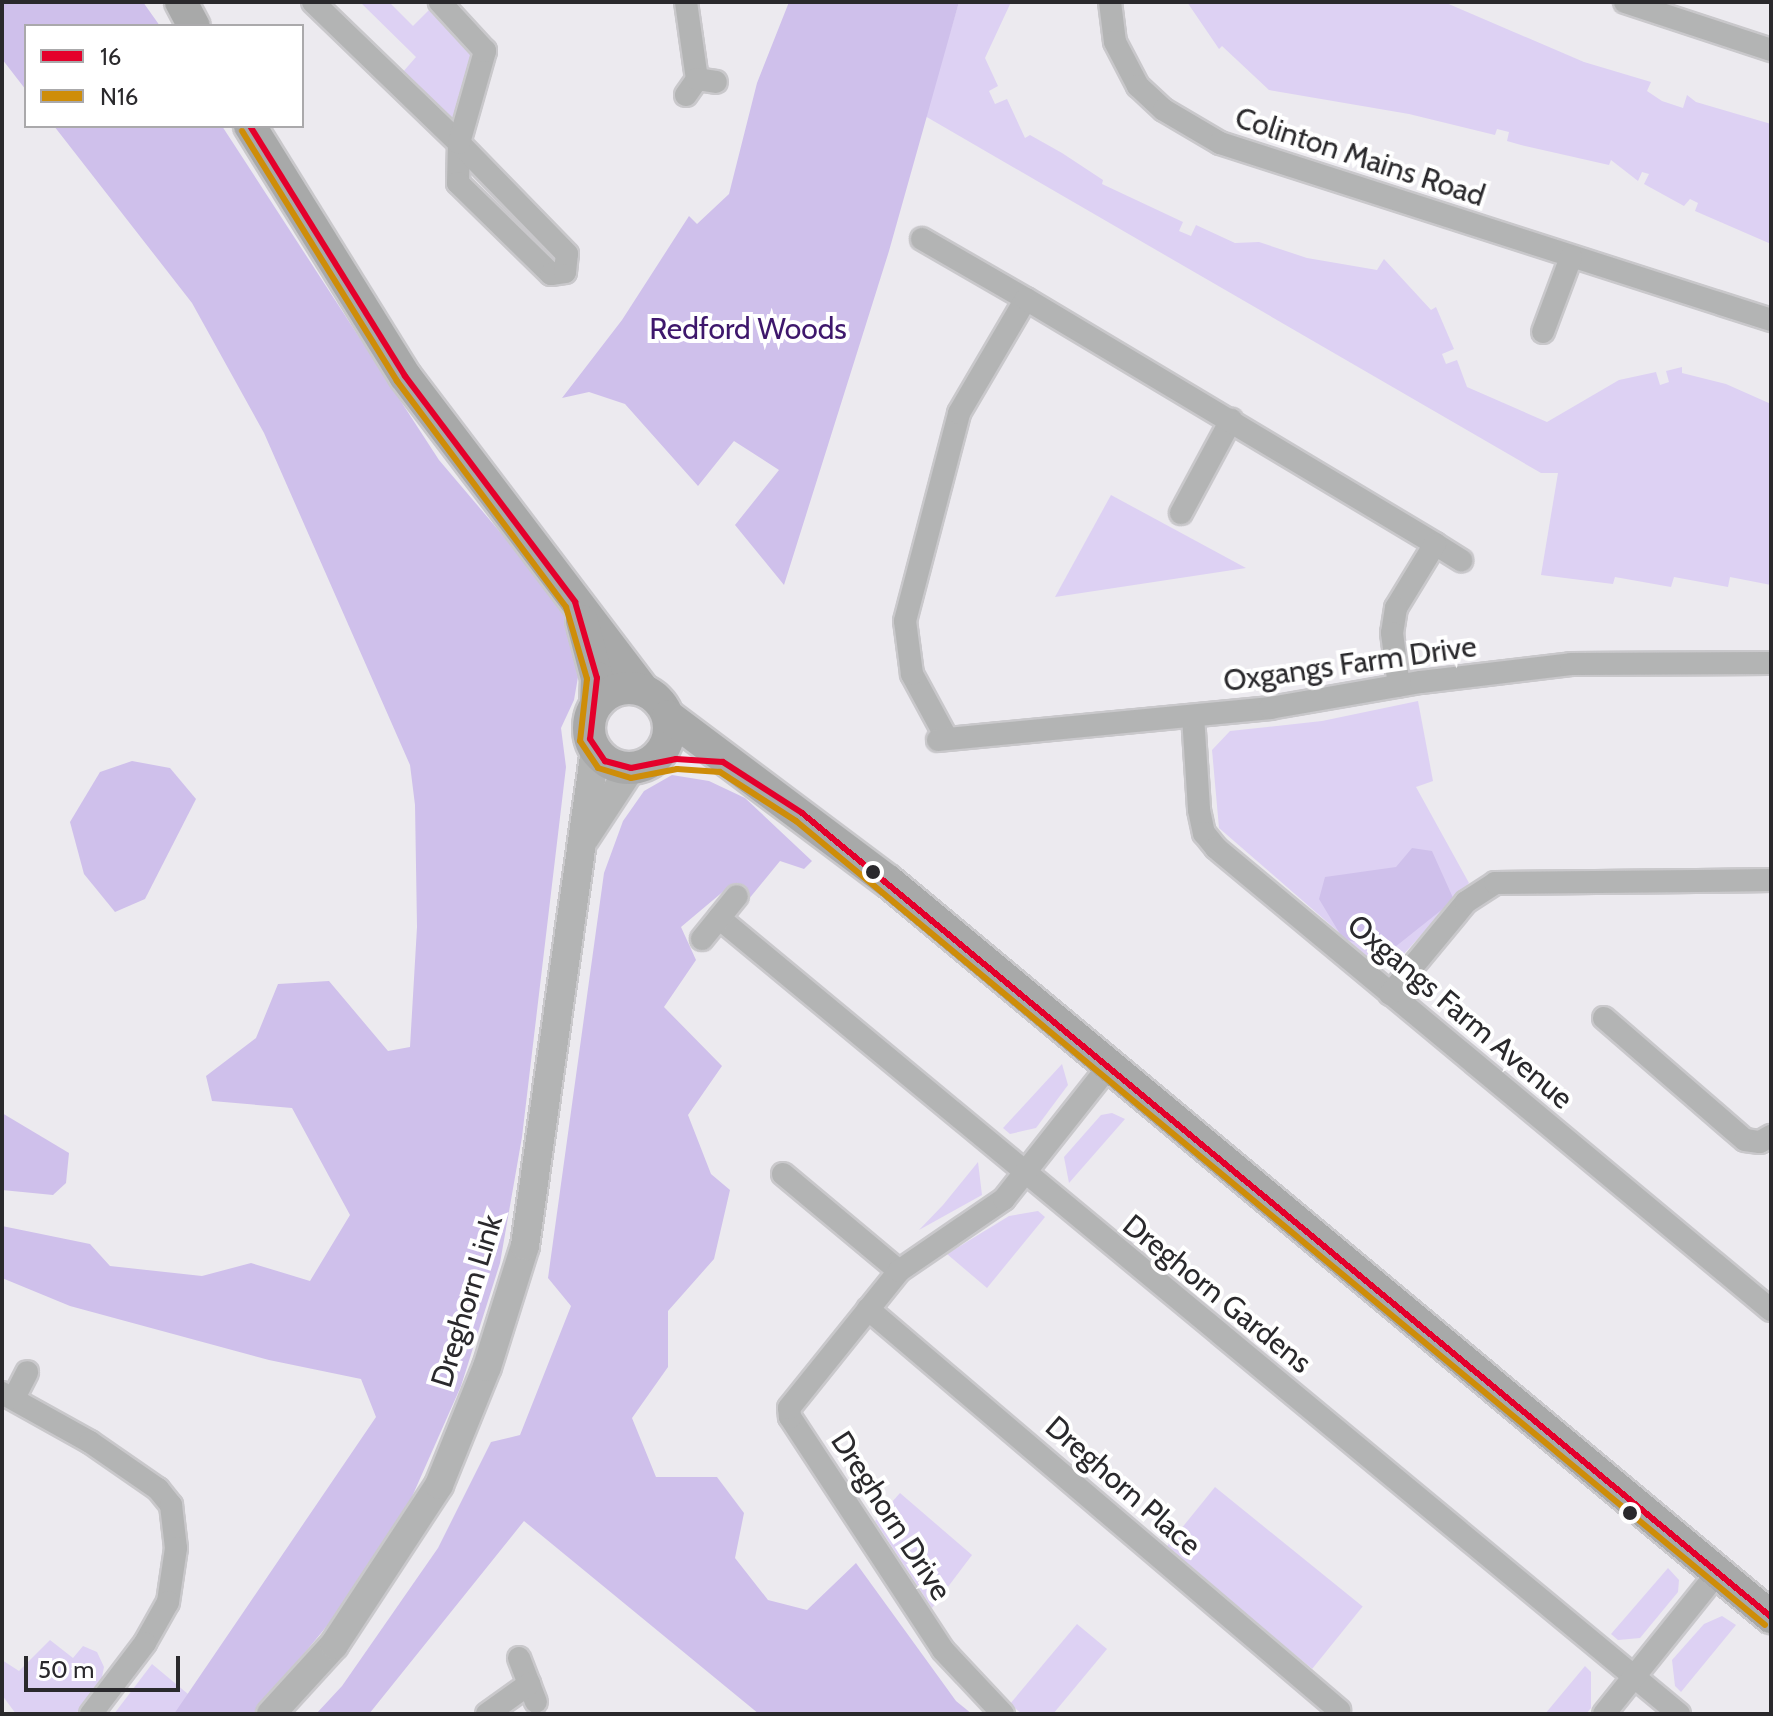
<!DOCTYPE html>
<html>
<head>
<meta charset="utf-8">
<style>
  body { margin:0 }
  #map { position:relative; width:1773px; height:1716px; overflow:hidden; background:#eceaef; font-family:Cabin,sans-serif }
  div>[style] { position:absolute }
  [style*='--x'] { left:calc(var(--x)*1px); top:calc(var(--y)*1px); width:calc(var(--w)*1px); rotate:calc(var(--a)*1deg) }
  .green>* { inset:0; background:#ddd1f3; transform-origin:0 0 }
  .forest>* { inset:0; background:#cfc0eb }
  .roads { filter:drop-shadow(2px 0 #c9c8cb) drop-shadow(-2px 0 #c9c8cb) drop-shadow(0 2px #c9c8cb) drop-shadow(0 -2px #c9c8cb) }
  .minor>* { height:22px; margin:-11px; padding:0 11px; transform-origin:11px; border-radius:11px; background:#b3b4b4 }
  .tertiary>* { height:28px; margin:-14px; padding:0 14px; transform-origin:14px; border-radius:14px; background:#b3b4b4 }
  .secondary>* { height:32px; margin:-16px; padding:0 16px; transform-origin:16px; border-radius:16px; background:#a8a9a9 }
  .secondary>.ring { margin:-16px; padding:0; box-sizing:content-box; background:none; border:32px solid #a8a9a9; border-radius:50% }
  .bus-1>* { height:6px; margin:-3px; padding:0 3px; transform-origin:3px; border-radius:3px; background:#e4002b }
  .bus-2>* { height:6px; margin:-3px; padding:0 3px; transform-origin:3px; border-radius:3px; background:#ce8d09 }
  .dots>* { width:22px; height:22px; translate:-50% -50%; box-sizing:border-box; border:4px solid #fff; border-radius:50% }
  span { translate:-50% -50%; white-space:nowrap; text-align:center; line-height:1.15; -webkit-text-stroke:8px #fff; paint-order:stroke }
  .street-label { font-size:30px; color:#2a292c }
  .park-label { font-size:30px; color:#3e176c }
  .frame { position:absolute; inset:0; border:4px solid #2a292c; pointer-events:none }
  .legend { position:absolute; left:24px; top:24px; width:280px; height:104px; box-sizing:border-box; background:#fff; border:2px solid #aaa9ab; margin:0; padding:10px 14px; list-style:none; font-size:24px; color:#2a292c }
  .legend li { display:flex; align-items:center; gap:16px; height:40px }
  .legend b { width:40px; border:2px solid #aaa9ab }
  .scale { position:absolute; left:24px; top:1656px; width:156px; height:36px; box-sizing:border-box; border:4px solid #2a292c; border-top:0; padding-left:10px; font-size:24px; line-height:28px; white-space:nowrap; color:#2a292c; -webkit-text-stroke:6px #fff; paint-order:stroke }
</style>
</head>
<body>
<div id="map">
  <div class="green">
    <div style="clip-path:polygon(360px 2px,389px 2px,413px 26px,430px 9px,476px 55px,460px 123px,452px 123px,402px 73px,416px 57px)"></div>
    <div style="clip-path:polygon(959px 2px,1011px 2px,985px 58px,998px 86px,989px 91px,995px 104px,1007px 99px,1025px 138px,1030px 135px,1062px 153px,1103px 180px,1102px 184px,1183px 222px,1179px 231px,1191px 236px,1196px 225px,1235px 243px,1259px 242px,1307px 258px,1377px 270px,1384px 259px,1431px 310px,1436px 307px,1454px 349px,1442px 354px,1446px 364px,1457px 360px,1467px 387px,1547px 422px,1619px 380px,1656px 372px,1660px 385px,1669px 382px,1666px 371px,1682px 367px,1682px 373px,1726px 384px,1771px 404px,1771px 585px,1730px 577px,1728px 587px,1674px 577px,1671px 587px,1615px 577px,1613px 584px,1541px 575px,1558px 473px,1541px 473px,925px 116px)"></div>
    <div style="clip-path:polygon(1187px 2px,1444px 2px,1584px 62px,1651px 82px,1647px 91px,1662px 101px,1683px 108px,1687px 95px,1696px 102px,1771px 124px,1771px 244px,1695px 211px,1698px 203px,1690px 199px,1684px 206px,1644px 184px,1649px 174px,1642px 172px,1638px 181px,1611px 160px,1609px 165px,1521px 145px,1507px 141px,1509px 132px,1497px 129px,1495px 135px,1409px 114px,1269px 90px,1222px 46px,1219px 49px)"></div>
    <div style="clip-path:polygon(1111px 495px,1246px 568px,1055px 597px)"></div>
    <div style="clip-path:polygon(1418px 701px,1433px 781px,1416px 787px,1469px 883px,1401px 957px,1372px 961px,1219px 828px,1212px 750px,1230px 731px,1322px 721px)"></div>
    <div style="clip-path:polygon(1062px 1064px,1068px 1085px,1036px 1128px,1010px 1134px,1003px 1128px)"></div>
    <div style="clip-path:polygon(1112px 1113px,1125px 1119px,1069px 1183px,1064px 1157px,1101px 1115px)"></div>
    <div style="clip-path:polygon(978px 1162px,982px 1195px,919px 1230px,943px 1205px)"></div>
    <div style="clip-path:polygon(1038px 1211px,1045px 1217px,987px 1288px,947px 1254px,1009px 1216px)"></div>
    <div style="left:1215px;top:1487px;width:190px;height:80px;rotate:39deg"></div>
    <div style="clip-path:polygon(900px 1493px,972px 1555px,932px 1608px,875px 1521px)"></div>
    <div style="clip-path:polygon(1668px 1568px,1679px 1580px,1678px 1592px,1640px 1638px,1618px 1640px,1611px 1634px)"></div>
    <div style="clip-path:polygon(1722px 1616px,1736px 1625px,1681px 1692px,1675px 1686px,1672px 1660px,1704px 1624px)"></div>
    <div style="clip-path:polygon(1077px 1624px,1107px 1649px,1053px 1714px,1022px 1714px,1010px 1704px)"></div>
    <div style="clip-path:polygon(50px 1640px,73px 1658px,83px 1646px,97px 1652px,104px 1667px,101px 1682px,76px 1714px,16px 1714px,2px 1695px,2px 1660px,19px 1671px)"></div>
    <div style="clip-path:polygon(152px 1664px,188px 1694px,175px 1714px,114px 1714px)"></div>
    <div style="clip-path:polygon(1585px 1666px,1591px 1672px,1591px 1708px,1586px 1714px,1545px 1714px)"></div>
  </div>
  <div class="forest">
    <div style="clip-path:polygon(2px 2px,143px 2px,160px 26px,26px 26px,26px 90px,2px 59px)"></div>
    <div style="clip-path:polygon(789px 2px,959px 2px,889px 251px,784px 585px,735px 525px,779px 470px,734px 441px,698px 486px,625px 404px,589px 392px,562px 398px,622px 320px,689px 216px,697px 224px,729px 194px,757px 83px)"></div>
    <div style="clip-path:polygon(54px 126px,222px 126px,439px 460px,557px 599px,582px 654px,574px 700px,561px 728px,566px 767px,522px 1137px,500px 1263px,461px 1386px,411px 1499px,341px 1609px,254px 1714px,174px 1714px,376px 1417px,361px 1379px,269px 1360px,70px 1306px,2px 1278px,2px 1226px,90px 1244px,110px 1266px,202px 1276px,251px 1263px,310px 1281px,350px 1215px,292px 1108px,212px 1101px,206px 1076px,256px 1038px,278px 984px,329px 981px,388px 1051px,410px 1047px,417px 927px,415px 805px,410px 765px,264px 433px,192px 303px)"></div>
    <div style="clip-path:polygon(132px 761px,170px 768px,196px 799px,145px 899px,115px 912px,84px 874px,70px 822px,100px 772px)"></div>
    <div style="clip-path:polygon(672px 775px,709px 781px,745px 798px,812px 861px,804px 869px,780px 861px,748px 900px,725px 890px,681px 927px,696px 960px,664px 1007px,722px 1066px,688px 1115px,711px 1174px,730px 1190px,714px 1259px,668px 1311px,668px 1367px,632px 1418px,656px 1477px,717px 1477px,744px 1513px,735px 1558px,768px 1600px,807px 1610px,856px 1563px,956px 1701px,972px 1714px,759px 1714px,524px 1521px,369px 1714px,316px 1714px,342px 1686px,438px 1548px,491px 1442px,520px 1435px,571px 1306px,548px 1278px,604px 873px,623px 821px,644px 791px)"></div>
    <div style="clip-path:polygon(1412px 848px,1432px 851px,1454px 900px,1390px 951px,1343px 939px,1319px 899px,1325px 877px,1396px 867px)"></div>
    <div style="clip-path:polygon(2px 1113px,69px 1153px,66px 1183px,53px 1195px,2px 1190px)"></div>
  </div>
  <div class="roads">
    <div class="minor">
      <div style="--x:313;--y:2;--w:203;--a:44"></div>
      <div style="--x:459;--y:143;--w:40;--a:91.4"></div>
      <div style="--x:458;--y:183;--w:130;--a:44.4"></div>
      <div style="--x:551;--y:274;--w:14;--a:-8"></div>
      <div style="--x:565;--y:272;--w:18;--a:-84"></div>
      <div style="--x:567;--y:254;--w:155;--a:-134.2"></div>
      <div style="--x:459;--y:143;--w:96;--a:-74.2"></div>
      <div style="--x:485;--y:51;--w:67;--a:-132.6"></div>
      <div style="--x:686;--y:2;--w:78;--a:81.9"></div>
      <div style="--x:1110;--y:2;--w:40;--a:82.9"></div>
      <div style="--x:1115;--y:42;--w:50;--a:62.4"></div>
      <div style="--x:1138;--y:86;--w:35;--a:43"></div>
      <div style="--x:1164;--y:110;--w:65;--a:30.5"></div>
      <div style="--x:1220;--y:143;--w:579;--a:17.81"></div>
      <div style="--x:1625;--y:2;--w:154;--a:18.2"></div>
      <div style="--x:686;--y:95;--w:19;--a:-55"></div>
      <div style="--x:697;--y:79;--w:19;--a:9"></div>
      <div style="--x:922;--y:239;--w:120;--a:30"></div>
      <div style="--x:1543;--y:332;--w:80;--a:-69.5"></div>
      <div style="--x:1181;--y:513;--w:106;--a:-61.7"></div>
      <div style="--x:1435;--y:544;--w:31;--a:32"></div>
      <div style="--x:1193;--y:716;--w:94;--a:86.3"></div>
      <div style="--x:1199;--y:810;--w:24;--a:78"></div>
      <div style="--x:1204;--y:833;--w:19;--a:51"></div>
      <div style="--x:1216;--y:848;--w:722;--a:39.78"></div>
      <div style="--x:946;--y:737;--w:72;--a:-118.4"></div>
      <div style="--x:912;--y:674;--w:53;--a:-97.5"></div>
      <div style="--x:905;--y:621;--w:215;--a:-75.4"></div>
      <div style="--x:959;--y:413;--w:132;--a:-59.6"></div>
      <div style="--x:1026;--y:299;--w:477;--a:30.9"></div>
      <div style="--x:1435;--y:544;--w:75;--a:121.4"></div>
      <div style="--x:1396;--y:608;--w:25;--a:99"></div>
      <div style="--x:1392;--y:633;--w:53;--a:82.5"></div>
      <div style="--x:938;--y:740;--w:334;--a:-5.5"></div>
      <div style="--x:1270;--y:708;--w:153;--a:-9.8"></div>
      <div style="--x:1421;--y:682;--w:151;--a:-6.8"></div>
      <div style="--x:1571;--y:664;--w:200;--a:-0.3"></div>
      <div style="--x:719;--y:918;--w:1247;--a:39.66"></div>
      <div style="--x:702;--y:939;--w:55;--a:-50.9"></div>
      <div style="--x:1390;--y:994;--w:119;--a:-50.4"></div>
      <div style="--x:1466;--y:902;--w:35;--a:-33"></div>
      <div style="--x:1495;--y:883;--w:276;--a:-0.6"></div>
      <div style="--x:1604;--y:1018;--w:186;--a:40.9"></div>
      <div style="--x:1745;--y:1140;--w:15;--a:8"></div>
      <div style="--x:1760;--y:1142;--w:13;--a:-29"></div>
      <div style="--x:783;--y:1174;--w:151;--a:39.9"></div>
      <div style="--x:868;--y:1309;--w:619;--a:40.41"></div>
      <div style="--x:2;--y:1393;--w:101;--a:29.1"></div>
      <div style="--x:90;--y:1442;--w:83;--a:34.7"></div>
      <div style="--x:158;--y:1489;--w:21;--a:51"></div>
      <div style="--x:171;--y:1505;--w:43;--a:83.4"></div>
      <div style="--x:176;--y:1548;--w:55;--a:98.4"></div>
      <div style="--x:168;--y:1602;--w:47;--a:119.3"></div>
      <div style="--x:145;--y:1643;--w:89;--a:127.3"></div>
      <div style="--x:14;--y:1398;--w:29;--a:-63"></div>
      <div style="--x:519;--y:1658;--w:47;--a:68.9"></div>
      <div style="--x:487;--y:1714;--w:52;--a:-35.5"></div>
      <div style="--x:1003;--y:1714;--w:88;--a:-133.2"></div>
      <div style="--x:943;--y:1650;--w:279;--a:-123.3"></div>
      <div style="--x:790;--y:1417;--w:9;--a:-96"></div>
      <div style="--x:789;--y:1408;--w:176;--a:-51.2"></div>
      <div style="--x:899;--y:1271;--w:127;--a:-34.4"></div>
      <div style="--x:1004;--y:1199;--w:169;--a:-51.7"></div>
      <div style="--x:1604;--y:1714;--w:182;--a:-51.2"></div>
    </div>
    <div class="tertiary">
      <div style="--x:585;--y:838;--w:84;--a:-56.7"></div>
      <div style="--x:271;--y:1714;--w:93;--a:-47.6"></div>
      <div style="--x:334;--y:1645;--w:191;--a:-56.7"></div>
      <div style="--x:439;--y:1485;--w:127;--a:-67.9"></div>
      <div style="--x:487;--y:1367;--w:127;--a:-72.6"></div>
      <div style="--x:525;--y:1246;--w:501;--a:-81.97"></div>
    </div>
    <div class="secondary">
      <div style="--x:181;--y:2;--w:27;--a:62"></div>
      <div style="--x:250;--y:126;--w:294;--a:58.2"></div>
      <div style="--x:405;--y:376;--w:394;--a:52.8"></div>
      <div style="--x:582;--y:621;--w:59;--a:75.3"></div>
      <div style="--x:597;--y:678;--w:25;--a:92"></div>
      <div class="ring" style="left:589px;top:688px;width:48px;height:48px"></div>
      <div style="--x:668;--y:716;--w:275;--a:36.9"></div>
      <div style="--x:888;--y:881;--w:1150;--a:39.81"></div>
    </div>
  </div>
  <div class="bus-1">
    <div style="--x:250;--y:126;--w:294;--a:58.2"></div>
    <div style="--x:405;--y:376;--w:283;--a:53"></div>
    <div style="--x:575;--y:602;--w:79;--a:73.9"></div>
    <div style="--x:597;--y:678;--w:61;--a:96.5"></div>
    <div style="--x:590;--y:739;--w:27;--a:56"></div>
    <div style="--x:605;--y:761;--w:27;--a:15"></div>
    <div style="--x:631;--y:768;--w:46;--a:-11.3"></div>
    <div style="--x:676;--y:759;--w:47;--a:3.7"></div>
    <div style="--x:723;--y:762;--w:94;--a:32.8"></div>
    <div style="--x:802;--y:813;--w:1259;--a:39.68"></div>
  </div>
  <div class="bus-2">
    <div style="--x:242;--y:131;--w:294;--a:58.2"></div>
    <div style="--x:397;--y:381;--w:282;--a:53.2"></div>
    <div style="--x:566;--y:607;--w:75;--a:73.7"></div>
    <div style="--x:587;--y:679;--w:62;--a:96.4"></div>
    <div style="--x:580;--y:741;--w:32;--a:56"></div>
    <div style="--x:598;--y:768;--w:34;--a:17"></div>
    <div style="--x:631;--y:778;--w:47;--a:-11.1"></div>
    <div style="--x:677;--y:769;--w:43;--a:4"></div>
    <div style="--x:720;--y:772;--w:90;--a:32.8"></div>
    <div style="--x:796;--y:821;--w:1259;--a:39.68"></div>
  </div>
  <div class="dots">
    <div style="left:873px;top:872px;background:#2a292c"></div>
    <div style="left:1630px;top:1513px;background:#2a292c"></div>
  </div>
  <div class="street-label">
    <span style="left:1360px;top:157px;rotate:18deg">Colinton Mains Road</span>
    <span style="left:1350px;top:664px;rotate:-8deg">Oxgangs Farm Drive</span>
    <span style="left:1460px;top:1012px;rotate:40deg">Oxgangs Farm Avenue</span>
    <span style="left:1217px;top:1294px;rotate:39deg">Dreghorn Gardens</span>
    <span style="left:467px;top:1301px;rotate:-73deg">Dreghorn Link</span>
    <span style="left:1123px;top:1486px;rotate:41deg">Dreghorn Place</span>
    <span style="left:891px;top:1516px;rotate:57deg">Dreghorn Drive</span>
  </div>
  <div class="park-label">
    <span style="left:748px;top:329px">Redford Woods</span>
  </div>
  <div class="frame"></div>
  <ul class="legend">
  <li><b style="height:10px;background:#e4002b"></b>16</li>
  <li><b style="height:10px;background:#ce8d09"></b>N16</li>
  </ul>
  <div class="scale">50 m</div>
</div>
</body>
</html>
